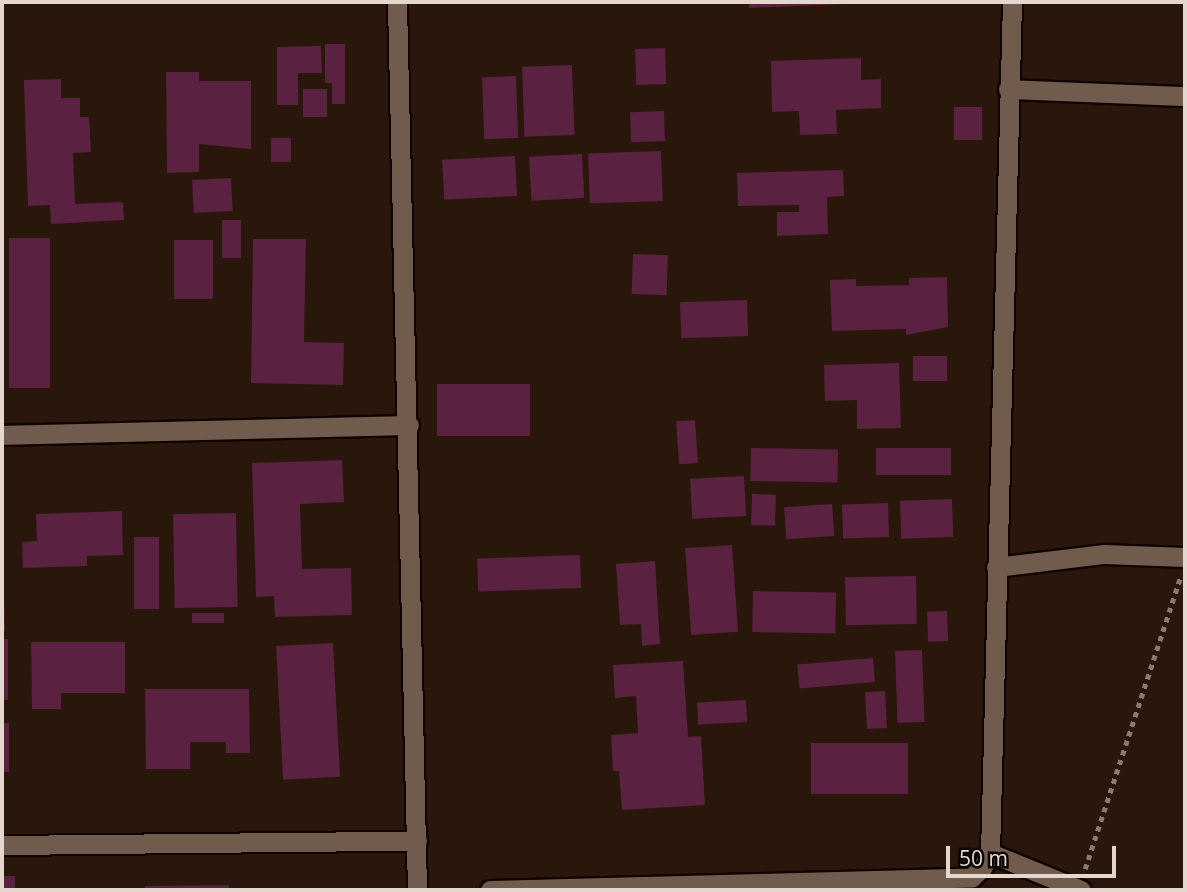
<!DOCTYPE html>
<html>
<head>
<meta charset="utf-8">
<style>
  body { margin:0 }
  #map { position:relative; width:1187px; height:892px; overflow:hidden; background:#28170a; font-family:"Open Sans",sans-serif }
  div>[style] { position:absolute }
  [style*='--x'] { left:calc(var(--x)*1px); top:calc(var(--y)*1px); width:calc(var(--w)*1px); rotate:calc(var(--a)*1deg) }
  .building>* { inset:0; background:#5a2141; transform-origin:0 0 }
  .path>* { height:4.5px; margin-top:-2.25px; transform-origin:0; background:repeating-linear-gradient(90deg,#8a7b70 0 5px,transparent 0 10px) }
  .roads { filter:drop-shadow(2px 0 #100300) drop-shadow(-2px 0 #100300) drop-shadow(0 2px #100300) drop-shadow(0 -2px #100300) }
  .minor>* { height:19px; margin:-9.5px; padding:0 9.5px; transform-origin:9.5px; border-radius:9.5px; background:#705b4c }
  span { translate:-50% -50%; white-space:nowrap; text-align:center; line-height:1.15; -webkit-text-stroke:5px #0b0502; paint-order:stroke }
  .frame { position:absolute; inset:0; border:4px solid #e3d7ce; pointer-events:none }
  .scale { position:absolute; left:946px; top:846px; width:170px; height:32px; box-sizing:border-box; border:4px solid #e3d7ce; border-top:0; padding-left:9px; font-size:21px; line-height:24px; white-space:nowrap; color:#e3d7ce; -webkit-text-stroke:5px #0b0502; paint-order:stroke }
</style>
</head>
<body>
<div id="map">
  <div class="building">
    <div style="clip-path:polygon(749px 2px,844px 2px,844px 4px,749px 8px)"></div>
    <div style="clip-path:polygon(325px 44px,345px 44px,345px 104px,332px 104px,332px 83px,325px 83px)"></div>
    <div style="clip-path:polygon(321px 46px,322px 73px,298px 73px,298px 105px,277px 105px,277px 47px)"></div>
    <div style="left:665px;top:48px;width:36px;height:30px;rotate:88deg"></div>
    <div style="clip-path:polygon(861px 58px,861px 80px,881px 79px,881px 108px,836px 110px,837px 134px,800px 135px,799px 111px,772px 112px,771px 61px)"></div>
    <div style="left:572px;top:65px;width:70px;height:50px;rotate:88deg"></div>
    <div style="clip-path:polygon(166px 72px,199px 72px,199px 81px,251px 81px,251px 149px,199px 144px,199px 172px,167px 173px)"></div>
    <div style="left:516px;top:76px;width:62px;height:34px;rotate:88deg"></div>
    <div style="clip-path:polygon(61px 79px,61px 98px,80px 98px,80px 117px,89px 117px,91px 152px,73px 153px,75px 204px,123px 202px,124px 220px,51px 224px,50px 205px,28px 206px,24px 80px)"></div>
    <div style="left:303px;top:89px;width:24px;height:28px"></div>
    <div style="left:954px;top:107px;width:28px;height:33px"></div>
    <div style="left:664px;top:111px;width:30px;height:34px;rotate:88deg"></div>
    <div style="left:271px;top:138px;width:20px;height:24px"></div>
    <div style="left:661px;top:151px;width:50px;height:73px;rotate:88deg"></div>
    <div style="left:582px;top:154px;width:44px;height:53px;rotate:87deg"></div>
    <div style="left:515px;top:156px;width:40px;height:73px;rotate:87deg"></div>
    <div style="clip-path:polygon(843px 170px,844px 196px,827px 197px,828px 234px,777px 236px,777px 212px,799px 212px,799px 205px,738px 206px,737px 173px)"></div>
    <div style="left:231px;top:178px;width:33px;height:39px;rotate:87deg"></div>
    <div style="left:222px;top:220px;width:19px;height:38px"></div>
    <div style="left:9px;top:238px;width:41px;height:150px"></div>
    <div style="clip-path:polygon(253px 239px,306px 239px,304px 342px,344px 343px,343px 385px,251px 383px)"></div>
    <div style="left:213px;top:240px;width:59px;height:39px;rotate:90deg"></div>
    <div style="left:633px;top:254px;width:35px;height:40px;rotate:2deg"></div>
    <div style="clip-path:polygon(947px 277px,948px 327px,906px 335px,906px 329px,832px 331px,830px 280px,856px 279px,856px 286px,909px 285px,909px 278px)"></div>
    <div style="left:747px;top:300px;width:36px;height:67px;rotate:88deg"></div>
    <div style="left:913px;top:356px;width:34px;height:25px"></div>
    <div style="clip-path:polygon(899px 363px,901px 428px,857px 429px,857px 400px,825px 401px,824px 365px)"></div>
    <div style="left:530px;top:384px;width:52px;height:93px;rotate:90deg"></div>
    <div style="left:695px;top:420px;width:43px;height:19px;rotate:86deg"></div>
    <div style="left:751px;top:448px;width:87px;height:33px;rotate:1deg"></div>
    <div style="left:951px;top:448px;width:27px;height:75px;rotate:90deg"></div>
    <div style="clip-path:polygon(342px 460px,344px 502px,300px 504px,302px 569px,351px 568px,352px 615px,275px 617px,274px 596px,256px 597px,252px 463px)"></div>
    <div style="left:744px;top:476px;width:40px;height:54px;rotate:87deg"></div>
    <div style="left:752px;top:494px;width:24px;height:31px;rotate:2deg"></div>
    <div style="left:952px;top:499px;width:38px;height:52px;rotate:88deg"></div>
    <div style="left:888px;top:503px;width:34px;height:46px;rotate:88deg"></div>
    <div style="left:832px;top:504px;width:32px;height:48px;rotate:86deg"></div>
    <div style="clip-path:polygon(122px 511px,123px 555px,87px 556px,87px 566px,23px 568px,22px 542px,37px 541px,36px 514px)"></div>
    <div style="left:236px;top:513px;width:94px;height:63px;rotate:89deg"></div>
    <div style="left:134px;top:537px;width:25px;height:72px"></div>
    <div style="left:732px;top:545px;width:87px;height:47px;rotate:86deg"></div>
    <div style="left:580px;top:555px;width:33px;height:103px;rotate:88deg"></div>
    <div style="clip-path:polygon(655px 561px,660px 644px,642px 646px,641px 624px,620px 625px,616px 564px)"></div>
    <div style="left:916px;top:576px;width:48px;height:71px;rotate:89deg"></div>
    <div style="left:753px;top:591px;width:83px;height:41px;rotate:1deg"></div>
    <div style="clip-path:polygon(2px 594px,4px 594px,5px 631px,2px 631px)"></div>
    <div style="left:947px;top:611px;width:30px;height:20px;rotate:88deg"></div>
    <div style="left:224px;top:613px;width:10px;height:32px;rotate:90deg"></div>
    <div style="left:2px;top:639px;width:6px;height:61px"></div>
    <div style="clip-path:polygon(31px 642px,125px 642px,125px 693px,61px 693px,61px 709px,32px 709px)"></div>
    <div style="left:333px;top:643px;width:134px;height:57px;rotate:87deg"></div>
    <div style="left:922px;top:650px;width:72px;height:27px;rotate:88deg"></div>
    <div style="left:873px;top:658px;width:24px;height:76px;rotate:85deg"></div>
    <div style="clip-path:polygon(683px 661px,688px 737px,701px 736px,705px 805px,622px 810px,619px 771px,613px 771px,611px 735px,638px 733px,636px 696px,615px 698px,613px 665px)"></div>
    <div style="clip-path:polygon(145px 689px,249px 689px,250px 753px,226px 753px,226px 742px,190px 742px,190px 769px,146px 769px)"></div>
    <div style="left:885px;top:691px;width:37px;height:20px;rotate:87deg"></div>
    <div style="left:746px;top:700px;width:22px;height:49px;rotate:87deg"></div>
    <div style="left:2px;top:723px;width:7px;height:49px"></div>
    <div style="left:908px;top:743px;width:51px;height:97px;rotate:90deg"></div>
    <div style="left:2px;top:876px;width:13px;height:14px"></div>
    <div style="clip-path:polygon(229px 885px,229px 890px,145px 890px,145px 886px)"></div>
  </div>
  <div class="path">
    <div style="--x:1085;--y:869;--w:309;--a:-71.9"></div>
  </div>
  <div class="roads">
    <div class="minor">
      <div style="--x:397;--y:2;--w:888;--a:88.71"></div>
      <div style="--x:1008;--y:89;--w:177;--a:2.3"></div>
      <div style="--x:2;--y:435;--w:407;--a:-1.4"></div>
      <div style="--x:996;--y:567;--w:109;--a:-6.9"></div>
      <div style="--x:1104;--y:554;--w:81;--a:2.1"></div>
      <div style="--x:2;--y:845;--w:415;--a:-0.6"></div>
      <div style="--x:990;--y:853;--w:98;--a:22.1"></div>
      <div style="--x:490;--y:890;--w:482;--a:-1.5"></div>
      <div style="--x:972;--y:877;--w:13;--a:-42"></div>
      <div style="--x:982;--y:868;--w:17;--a:-62"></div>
      <div style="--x:990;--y:853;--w:851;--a:-88.52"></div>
    </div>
  </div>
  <div class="frame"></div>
  <div class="scale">50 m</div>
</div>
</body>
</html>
